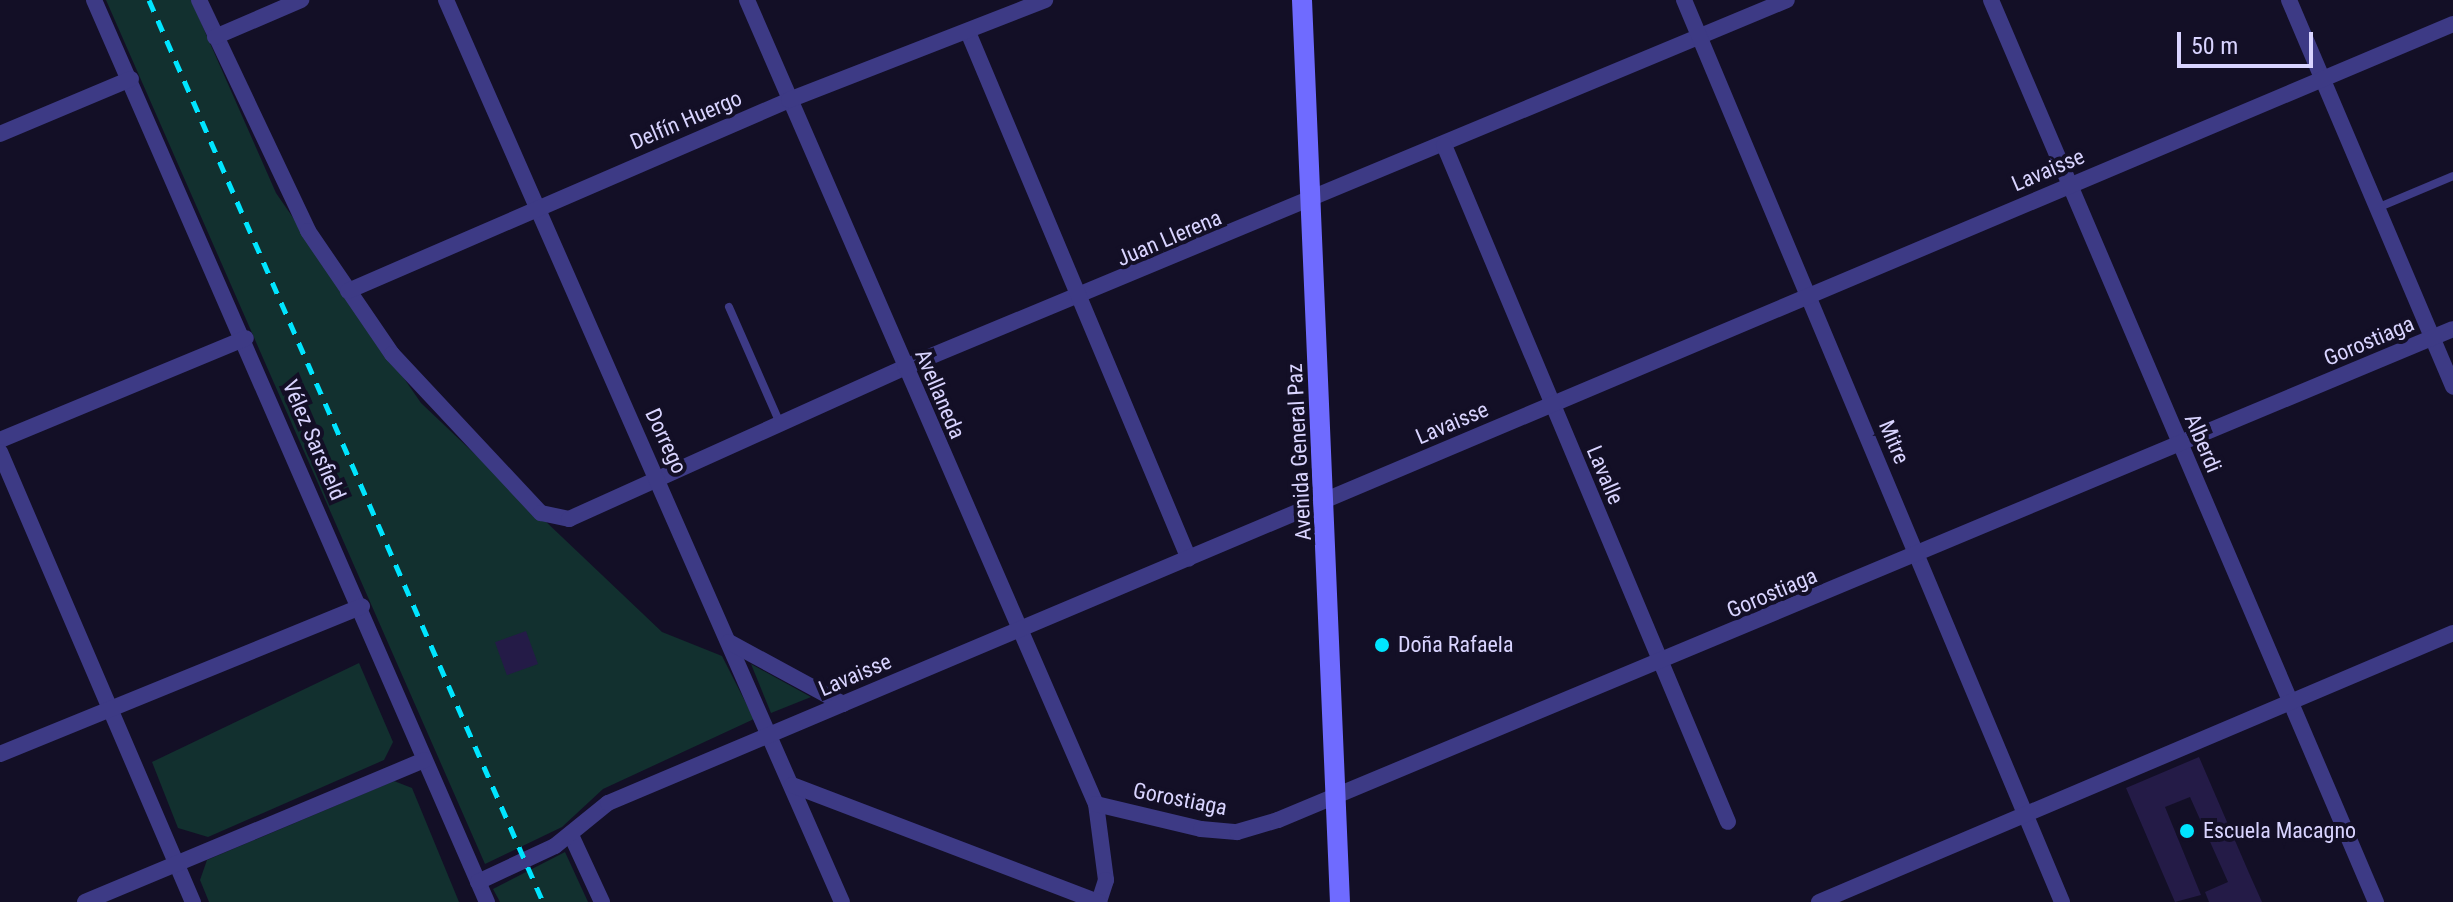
<!DOCTYPE html>
<html>
<head>
<meta charset="utf-8">
<style>
  body { margin:0 }
  #map { position:relative; width:2453px; height:902px; overflow:hidden; background:#130f26; font-family:"Roboto Condensed",sans-serif }
  div>[style] { position:absolute }
  [style*='--x'] { left:calc(var(--x)*1px); top:calc(var(--y)*1px); width:calc(var(--w)*1px); rotate:calc(var(--a)*1deg) }
  .green>* { inset:0; background:#12302f }
  .building>* { inset:0; background:#241b47; transform-origin:0 0 }
  .lane>* { height:8px; margin:-4px; padding:0 4px; transform-origin:4px; border-radius:4px; background:#3d3a85 }
  .street>* { height:16px; margin:-8px; padding:0 8px; transform-origin:8px; border-radius:8px; background:#3d3a85 }
  .secondary>* { height:20px; margin:-10px; padding:0 10px; transform-origin:10px; border-radius:10px; background:#6f6bff }
  .rail>* { height:5px; margin-top:-2.5px; transform-origin:0; background:repeating-linear-gradient(90deg,#00e5ff 0 12px,transparent 0 22px) }
  .dots>* { width:22px; height:22px; translate:-50% -50%; box-sizing:border-box; border:4px solid #130f26; border-radius:50% }
  span { translate:-50% -50%; white-space:nowrap; text-align:center; line-height:1.15; -webkit-text-stroke:8px #130f26; paint-order:stroke }
  .street-label { font-size:22px; color:#d9d4ff }
  .poi-label { font-size:22px; color:#d9d4ff }
  .left { translate:0 -50%; text-align:left }
  .scale { position:absolute; left:2177px; top:32px; width:136px; height:36px; box-sizing:border-box; border:4px solid #d9d4ff; border-top:0; padding-left:10px; font-size:24px; line-height:28px; white-space:nowrap; color:#d9d4ff; -webkit-text-stroke:6px #130f26; paint-order:stroke }
</style>
</head>
<body>
<div id="map">
  <div class="green">
    <div style="clip-path:polygon(106px 0,191px 0,276px 193px,421px 403px,662px 632px,722px 656px,754px 719px,603px 789px,562px 827px,485px 864px)"></div>
    <div style="clip-path:polygon(359px 663px,393px 742px,384px 760px,208px 837px,178px 828px,152px 762px)"></div>
    <div style="clip-path:polygon(751px 664px,811px 697px,771px 713px)"></div>
    <div style="clip-path:polygon(394px 781px,412px 788px,459px 902px,209px 902px,200px 880px,207px 860px)"></div>
    <div style="clip-path:polygon(565px 852px,588px 902px,500px 902px,493px 889px)"></div>
  </div>
  <div class="building">
    <div style="left:526px;top:631px;width:35px;height:33px;rotate:70deg"></div>
    <div style="clip-path:polygon(2199px 757px,2249px 873px,2262px 902px,2209px 902px,2205px 892px,2228px 882px,2190px 797px,2165px 807px,2201px 895px,2175px 902px,2126px 788px)"></div>
  </div>
  <div class="lane">
    <div style="--x:2377;--y:208;--w:82;--a:-22.8"></div>
    <div style="--x:729;--y:307;--w:124;--a:66.3"></div>
  </div>
  <div class="street">
    <div style="--x:94;--y:0;--w:984;--a:66.46"></div>
    <div style="--x:199;--y:0;--w:255;--a:64.7"></div>
    <div style="--x:308;--y:231;--w:149;--a:55.7"></div>
    <div style="--x:392;--y:354;--w:218;--a:46.9"></div>
    <div style="--x:541;--y:513;--w:29;--a:12"></div>
    <div style="--x:569;--y:519;--w:369;--a:-24.3"></div>
    <div style="--x:905;--y:367;--w:955;--a:-22.59"></div>
    <div style="--x:446;--y:0;--w:985;--a:66.3"></div>
    <div style="--x:747;--y:0;--w:876;--a:66.54"></div>
    <div style="--x:1096;--y:804;--w:77;--a:82.5"></div>
    <div style="--x:1106;--y:880;--w:23;--a:108"></div>
    <div style="--x:1684;--y:0;--w:978;--a:67.26"></div>
    <div style="--x:1991;--y:0;--w:981;--a:66.89"></div>
    <div style="--x:2289;--y:0;--w:420;--a:67"></div>
    <div style="--x:968;--y:32;--w:571;--a:67.25"></div>
    <div style="--x:215;--y:37;--w:94;--a:-23.3"></div>
    <div style="--x:0;--y:134;--w:142;--a:-22.8"></div>
    <div style="--x:1444;--y:145;--w:734;--a:67.24"></div>
    <div style="--x:348;--y:291;--w:481;--a:-23.4"></div>
    <div style="--x:789;--y:100;--w:275;--a:-21.3"></div>
    <div style="--x:0;--y:440;--w:266;--a:-22.5"></div>
    <div style="--x:0;--y:452;--w:490;--a:66.8"></div>
    <div style="--x:729;--y:642;--w:130;--a:28.5"></div>
    <div style="--x:0;--y:754;--w:391;--a:-22.2"></div>
    <div style="--x:792;--y:785;--w:329;--a:20.9"></div>
    <div style="--x:1096;--y:804;--w:108;--a:13.4"></div>
    <div style="--x:1201;--y:829;--w:36;--a:5"></div>
    <div style="--x:1237;--y:832;--w:43;--a:-16.3"></div>
    <div style="--x:1278;--y:820;--w:1273;--a:-22.68"></div>
    <div style="--x:571;--y:835;--w:74;--a:65.2"></div>
    <div style="--x:478;--y:882;--w:85;--a:-25.1"></div>
    <div style="--x:555;--y:846;--w:68;--a:-39.1"></div>
    <div style="--x:608;--y:803;--w:2003;--a:-22.89"></div>
    <div style="--x:85;--y:902;--w:368;--a:-22.7"></div>
    <div style="--x:1819;--y:902;--w:689;--a:-22.99"></div>
  </div>
  <div class="secondary">
    <div style="--x:1302;--y:0;--w:903;--a:87.59"></div>
  </div>
  <div class="rail">
    <div style="--x:149;--y:0;--w:984;--a:66.4"></div>
  </div>
  <div class="dots">
    <div style="left:1382px;top:645px;background:#00e5ff"></div>
    <div style="left:2187px;top:831px;background:#00e5ff"></div>
  </div>
  <div class="street-label">
    <span style="left:686px;top:120px;rotate:-23deg">Delfín Huergo</span>
    <span style="left:2048px;top:170px;rotate:-23deg">Lavaisse</span>
    <span style="left:1169px;top:238px;rotate:-23deg">Juan Llerena</span>
    <span style="left:2369px;top:341px;rotate:-23deg">Gorostiaga</span>
    <span style="left:940px;top:394px;rotate:67deg">Avellaneda</span>
    <span style="left:1452px;top:423px;rotate:-23deg">Lavaisse</span>
    <span style="left:314px;top:440px;rotate:67deg">Vélez Sarsfield</span>
    <span style="left:666px;top:441px;rotate:65deg">Dorrego</span>
    <span style="left:1894px;top:442px;rotate:67deg">Mitre</span>
    <span style="left:2203px;top:443px;rotate:67deg">Alberdi</span>
    <span style="left:1299px;top:452px;rotate:-93deg">Avenida General Paz</span>
    <span style="left:1605px;top:475px;rotate:67deg">Lavalle</span>
    <span style="left:1772px;top:593px;rotate:-23deg">Gorostiaga</span>
    <span style="left:855px;top:675px;rotate:-23deg">Lavaisse</span>
    <span style="left:1180px;top:799px;rotate:11deg">Gorostiaga</span>
  </div>
  <div class="poi-label">
    <span class="left" style="left:1398px;top:645px">Doña Rafaela</span>
    <span class="left" style="left:2203px;top:831px">Escuela Macagno</span>
  </div>
  <div class="scale">50 m</div>
</div>
</body>
</html>
